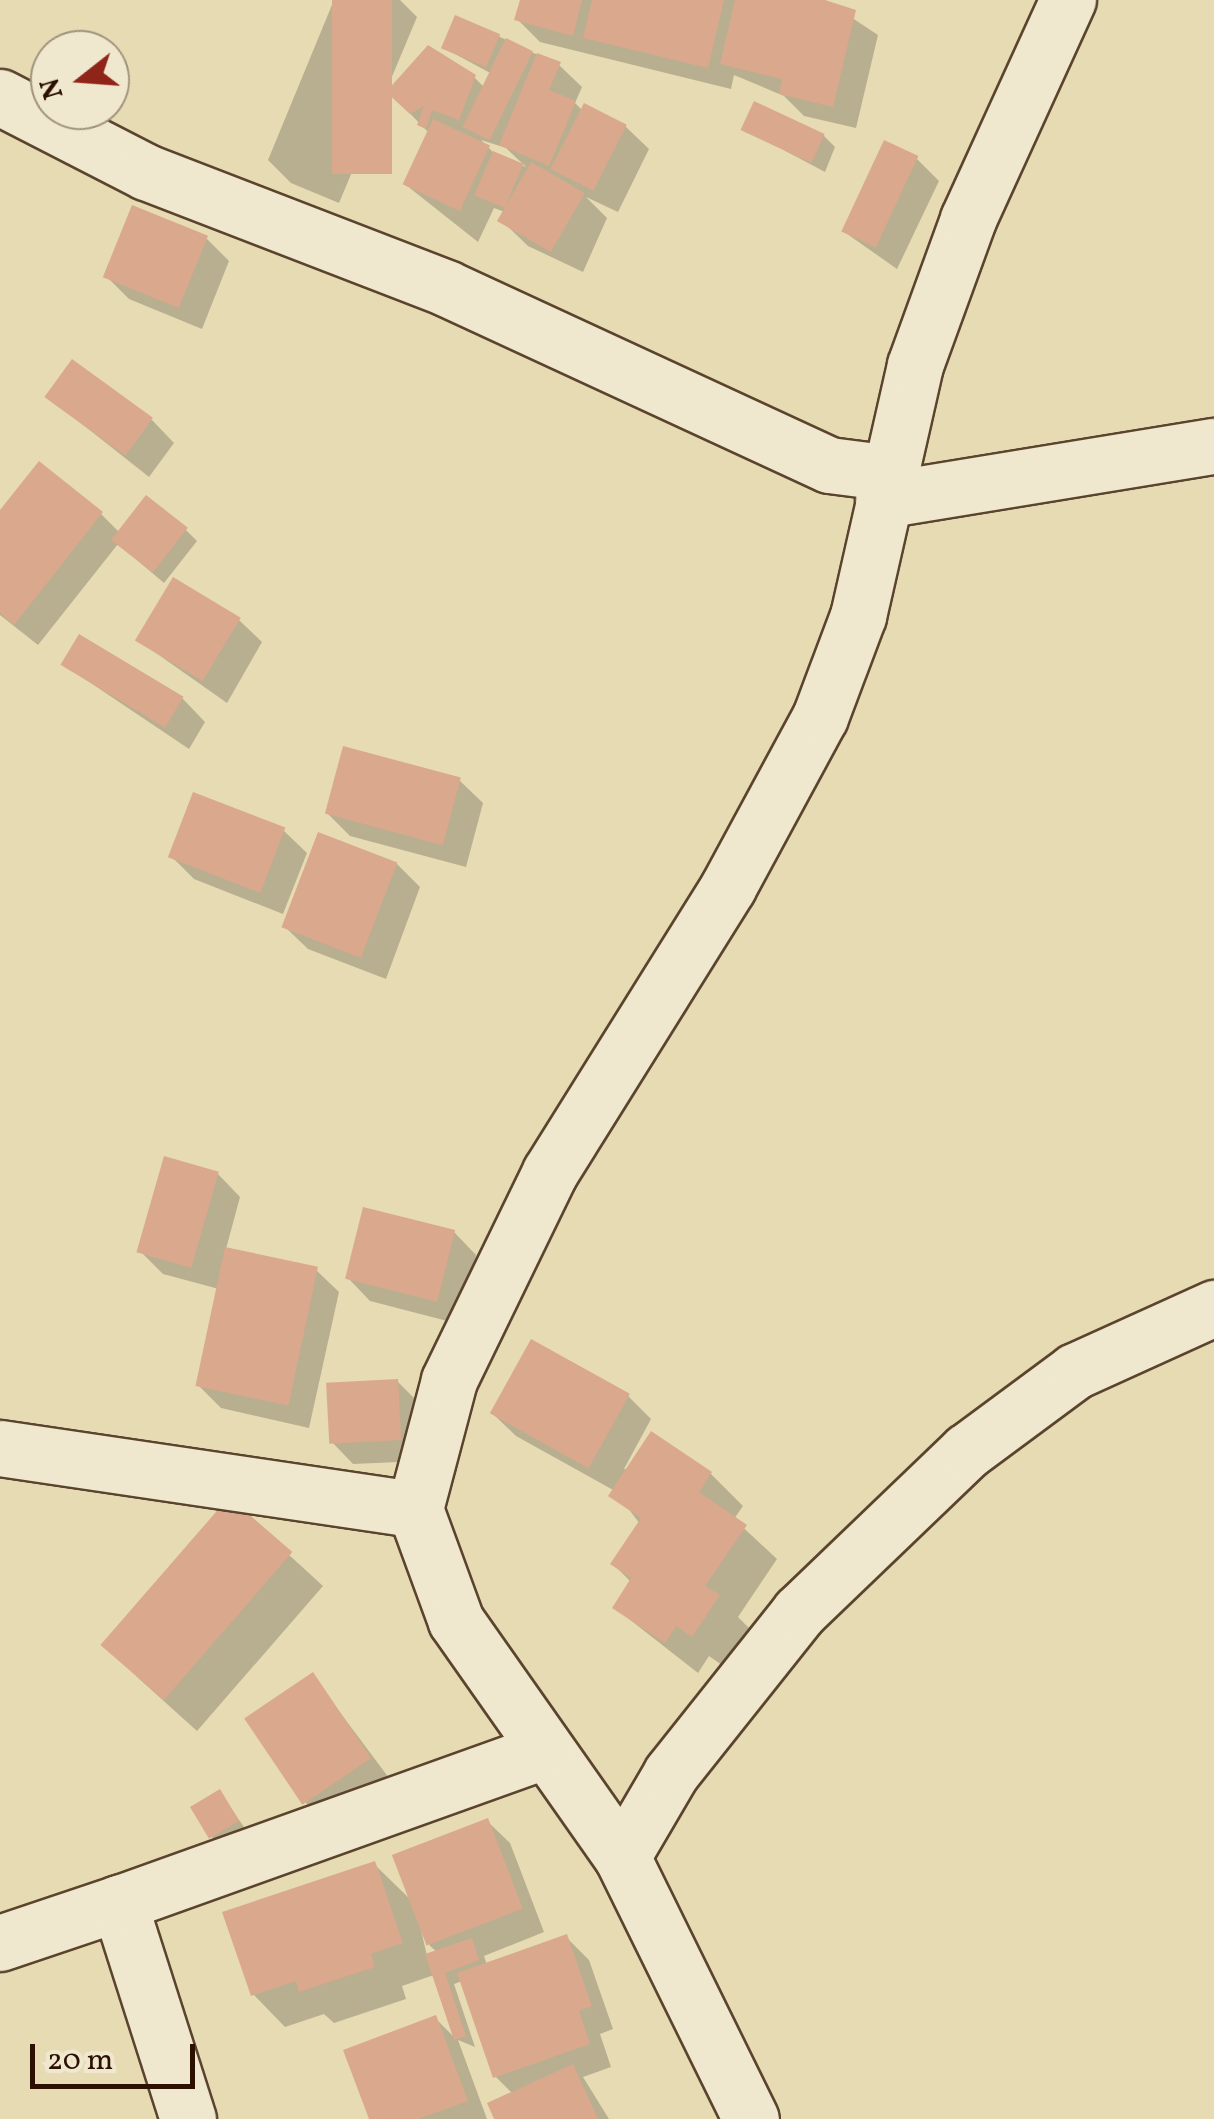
<!DOCTYPE html>
<html>
<head>
<meta charset="utf-8">
<style>
  body { margin:0 }
  #map { position:relative; width:1214px; height:2119px; overflow:hidden; background:#e7dbb4; font-family:Vollkorn,serif }
  div>[style] { position:absolute }
  [style*='--x'] { left:calc(var(--x)*1px); top:calc(var(--y)*1px); width:calc(var(--w)*1px); rotate:calc(var(--a)*1deg) }
  .shadow>* { inset:0; background:#0003 }
  .building>* { inset:0; background:#daa88d; transform-origin:0 0 }
  .roads { filter:drop-shadow(2px 0 #5b442d) drop-shadow(-2px 0 #5b442d) drop-shadow(0 2px #5b442d) drop-shadow(0 -2px #5b442d) }
  .street>* { height:55px; margin:-27.5px; padding:0 27.5px; transform-origin:27.5px; border-radius:27.5px; background:#efe8ce }
  span { translate:-50% -50%; white-space:nowrap; text-align:center; line-height:1.15; -webkit-text-stroke:10px #efe8ce; paint-order:stroke }
  .north { position:absolute; left:30px; top:30px; width:100px; height:100px; box-sizing:border-box; background:#efe8ce; border:2px solid #a1927c; border-radius:50%; rotate:253deg; font-size:28px; font-weight:700; line-height:40px; text-align:center; color:#2c1100 }
  .north::after { content:''; display:block; margin:auto; width:35px; height:45px; background:#8f2418; clip-path:polygon(50% 0,100% 100%,50% 72%,0 100%) }
  .scale { position:absolute; left:30px; top:2044px; width:165px; height:45px; box-sizing:border-box; border:5px solid #2c1100; border-top:0; padding-left:12px; font-size:30px; line-height:35px; white-space:nowrap; color:#2c1100; -webkit-text-stroke:8px #efe8ce; paint-order:stroke }
</style>
</head>
<body>
<div id="map">
  <div class="shadow">
    <div style="clip-path:polygon(334px 0,400px 0,417px 17px,339px 203px,291px 183px,268px 160px)"></div>
    <div style="clip-path:polygon(522px 0,825px 0,878px 35px,856px 128px,804px 116px,784px 96px,734px 75px,731px 89px,540px 42px,517px 19px)"></div>
    <div style="clip-path:polygon(evenodd,498px 36px,559px 65px,582px 87px,575px 103px,583px 111px,626px 127px,649px 149px,618px 212px,586px 197px,607px 218px,583px 272px,528px 246px,505px 224px,510px 214px,494px 208px,478px 242px,406px 185px,429px 133px,389px 92px,474px 77px,486px 89px,492px 74px,444px 48px,498px 36px,481px 140px,506px 148px,526px 167px,496px 155px,481px 140px)"></div>
    <div style="clip-path:polygon(744px 129px,824px 136px,835px 147px,825px 172px)"></div>
    <div style="clip-path:polygon(917px 159px,939px 181px,897px 269px,843px 231px)"></div>
    <div style="clip-path:polygon(207px 239px,229px 261px,202px 329px,129px 299px,106px 276px)"></div>
    <div style="clip-path:polygon(48px 397px,152px 420px,174px 443px,149px 477px)"></div>
    <div style="clip-path:polygon(0 514px,101px 514px,120px 533px,186px 530px,197px 541px,164px 583px,118px 544px,38px 645px,0 615px)"></div>
    <div style="clip-path:polygon(239px 620px,262px 642px,227px 703px,139px 641px)"></div>
    <div style="clip-path:polygon(64px 665px,183px 699px,205px 722px,189px 749px)"></div>
    <div style="clip-path:polygon(460px 781px,483px 803px,466px 867px,350px 836px,327px 813px)"></div>
    <div style="clip-path:polygon(284px 831px,307px 853px,283px 914px,194px 879px,171px 856px)"></div>
    <div style="clip-path:polygon(397px 864px,420px 887px,386px 979px,308px 949px,285px 927px)"></div>
    <div style="clip-path:polygon(218px 1174px,240px 1197px,226px 1249px,316px 1270px,339px 1292px,309px 1428px,221px 1408px,198px 1385px,219px 1289px,163px 1274px,140px 1251px)"></div>
    <div style="clip-path:polygon(454px 1232px,476px 1255px,459px 1324px,370px 1301px,348px 1278px)"></div>
    <div style="clip-path:polygon(397px 1381px,420px 1404px,422px 1461px,353px 1464px,331px 1441px)"></div>
    <div style="clip-path:polygon(628px 1396px,651px 1419px,624px 1469px,711px 1474px,743px 1506px,734px 1519px,777px 1559px,738px 1617px,750px 1629px,726px 1668px,709px 1656px,698px 1673px,615px 1608px,631px 1582px,613px 1564px,640px 1524px,615px 1491px,516px 1436px,493px 1414px)"></div>
    <div style="clip-path:polygon(229px 1500px,323px 1586px,197px 1731px,136px 1676px)"></div>
    <div style="clip-path:polygon(312px 1675px,392px 1782px,328px 1826px,306px 1803px)"></div>
    <div style="clip-path:polygon(220px 1792px,248px 1833px,223px 1848px,212px 1837px)"></div>
    <div style="clip-path:polygon(evenodd,487px 1821px,510px 1843px,544px 1932px,484px 1956px,487px 1965px,566px 1937px,589px 1960px,613px 2029px,600px 2034px,611px 2067px,583px 2077px,609px 2119px,497px 2119px,513px 2094px,495px 2076px,462px 1981px,454px 1984px,475px 2047px,458px 2040px,487px 2119px,372px 2119px,435px 2018px,456px 2039px,434px 1975px,402px 1986px,406px 1999px,334px 2023px,324px 2014px,285px 2027px,253px 1994px,374px 1864px,414px 1903px,487px 1821px,416px 1908px,430px 1946px,437px 1952px,427px 1956px,416px 1908px)"></div>
  </div>
  <div class="building">
    <div style="left:332px;top:0;width:60px;height:174px"></div>
    <div style="clip-path:polygon(520px 0,582px 0,573px 36px,514px 20px)"></div>
    <div style="clip-path:polygon(592px 0,724px 0,708px 68px,583px 38px)"></div>
    <div style="clip-path:polygon(735px 0,825px 0,856px 10px,833px 107px,779px 94px,782px 79px,720px 64px)"></div>
    <div style="left:455px;top:15px;width:49px;height:36px;rotate:23deg"></div>
    <div style="left:506px;top:38px;width:30px;height:99px;rotate:26deg"></div>
    <div style="clip-path:polygon(428px 45px,476px 75px,459px 120px,432px 110px,426px 129px,417px 125px,424px 106px,410px 114px,386px 92px)"></div>
    <div style="clip-path:polygon(537px 53px,561px 62px,549px 90px,576px 101px,549px 166px,499px 145px)"></div>
    <div style="left:754px;top:101px;width:78px;height:32px;rotate:25deg"></div>
    <div style="left:584px;top:103px;width:48px;height:74px;rotate:27deg"></div>
    <div style="left:433px;top:119px;width:63px;height:72px;rotate:25deg"></div>
    <div style="left:884px;top:140px;width:38px;height:101px;rotate:25deg"></div>
    <div style="left:493px;top:151px;width:33px;height:48px;rotate:23deg"></div>
    <div style="left:531px;top:162px;width:62px;height:68px;rotate:30deg"></div>
    <div style="left:132px;top:205px;width:82px;height:78px;rotate:22deg"></div>
    <div style="left:72px;top:359px;width:100px;height:47px;rotate:36deg"></div>
    <div style="clip-path:polygon(39px 461px,103px 512px,14px 625px,0 613px,0 510px)"></div>
    <div style="left:146px;top:495px;width:53px;height:57px;rotate:38deg"></div>
    <div style="left:173px;top:577px;width:79px;height:74px;rotate:31deg"></div>
    <div style="left:79px;top:634px;width:122px;height:36px;rotate:31deg"></div>
    <div style="left:343px;top:746px;width:122px;height:70px;rotate:15deg"></div>
    <div style="left:193px;top:792px;width:99px;height:70px;rotate:21deg"></div>
    <div style="left:318px;top:832px;width:85px;height:102px;rotate:21deg"></div>
    <div style="left:164px;top:1156px;width:57px;height:100px;rotate:16deg"></div>
    <div style="left:363px;top:1207px;width:95px;height:74px;rotate:14deg"></div>
    <div style="left:225px;top:1247px;width:95px;height:142px;rotate:12deg"></div>
    <div style="left:531px;top:1339px;width:113px;height:85px;rotate:29deg"></div>
    <div style="left:398px;top:1379px;width:61px;height:72px;rotate:87deg"></div>
    <div style="clip-path:polygon(651px 1431px,712px 1472px,699px 1492px,747px 1525px,705px 1586px,720px 1595px,692px 1637px,676px 1626px,665px 1643px,612px 1608px,631px 1578px,610px 1564px,641px 1518px,608px 1496px)"></div>
    <div style="left:229px;top:1497px;width:84px;height:196px;rotate:41deg"></div>
    <div style="left:313px;top:1672px;width:104px;height:83px;rotate:56deg"></div>
    <div style="left:220px;top:1789px;width:37px;height:35px;rotate:59deg"></div>
    <div style="left:488px;top:1818px;width:97px;height:103px;rotate:69deg"></div>
    <div style="clip-path:polygon(375px 1861px,403px 1943px,371px 1954px,375px 1967px,299px 1992px,296px 1981px,251px 1996px,222px 1912px)"></div>
    <div style="clip-path:polygon(567px 1934px,592px 2006px,579px 2011px,590px 2044px,493px 2078px,457px 1973px)"></div>
    <div style="clip-path:polygon(472px 1938px,479px 1960px,445px 1973px,466px 2036px,454px 2040px,425px 1954px)"></div>
    <div style="clip-path:polygon(436px 2015px,468px 2101px,418px 2119px,369px 2119px,343px 2050px)"></div>
    <div style="clip-path:polygon(573px 2064px,598px 2119px,494px 2119px,487px 2103px)"></div>
  </div>
  <div class="roads">
    <div class="street">
      <div style="--x:0;--y:97;--w:164;--a:27.2"></div>
      <div style="--x:146;--y:172;--w:322;--a:21.1"></div>
      <div style="--x:446;--y:288;--w:422;--a:24.8"></div>
      <div style="--x:829;--y:465;--w:55;--a:7.3"></div>
      <div style="--x:883;--y:500;--w:335;--a:-9.3"></div>
      <div style="--x:0;--y:1448;--w:419;--a:8.4"></div>
      <div style="--x:415;--y:1509;--w:119;--a:69.9"></div>
      <div style="--x:456;--y:1621;--w:289;--a:54.9"></div>
      <div style="--x:622;--y:1857;--w:292;--a:63.8"></div>
      <div style="--x:415;--y:1509;--w:133;--a:-75.2"></div>
      <div style="--x:449;--y:1380;--w:231;--a:-64.1"></div>
      <div style="--x:550;--y:1172;--w:336;--a:-58"></div>
      <div style="--x:728;--y:887;--w:193;--a:-61.6"></div>
      <div style="--x:820;--y:717;--w:108;--a:-69.4"></div>
      <div style="--x:858;--y:616;--w:257;--a:-77.2"></div>
      <div style="--x:915;--y:365;--w:155;--a:-70"></div>
      <div style="--x:968;--y:219;--w:241;--a:-65.5"></div>
      <div style="--x:622;--y:1857;--w:97;--a:-59.7"></div>
      <div style="--x:671;--y:1773;--w:206;--a:-51.5"></div>
      <div style="--x:799;--y:1612;--w:233;--a:-43.8"></div>
      <div style="--x:967;--y:1451;--w:134;--a:-36.5"></div>
      <div style="--x:1075;--y:1371;--w:153;--a:-24.4"></div>
      <div style="--x:0;--y:1943;--w:126;--a:-18.6"></div>
      <div style="--x:188;--y:2119;--w:227;--a:-107.7"></div>
      <div style="--x:119;--y:1903;--w:450;--a:-19.7"></div>
    </div>
  </div>
  <div class="north">N</div>
  <div class="scale">20 m</div>
</div>
</body>
</html>
